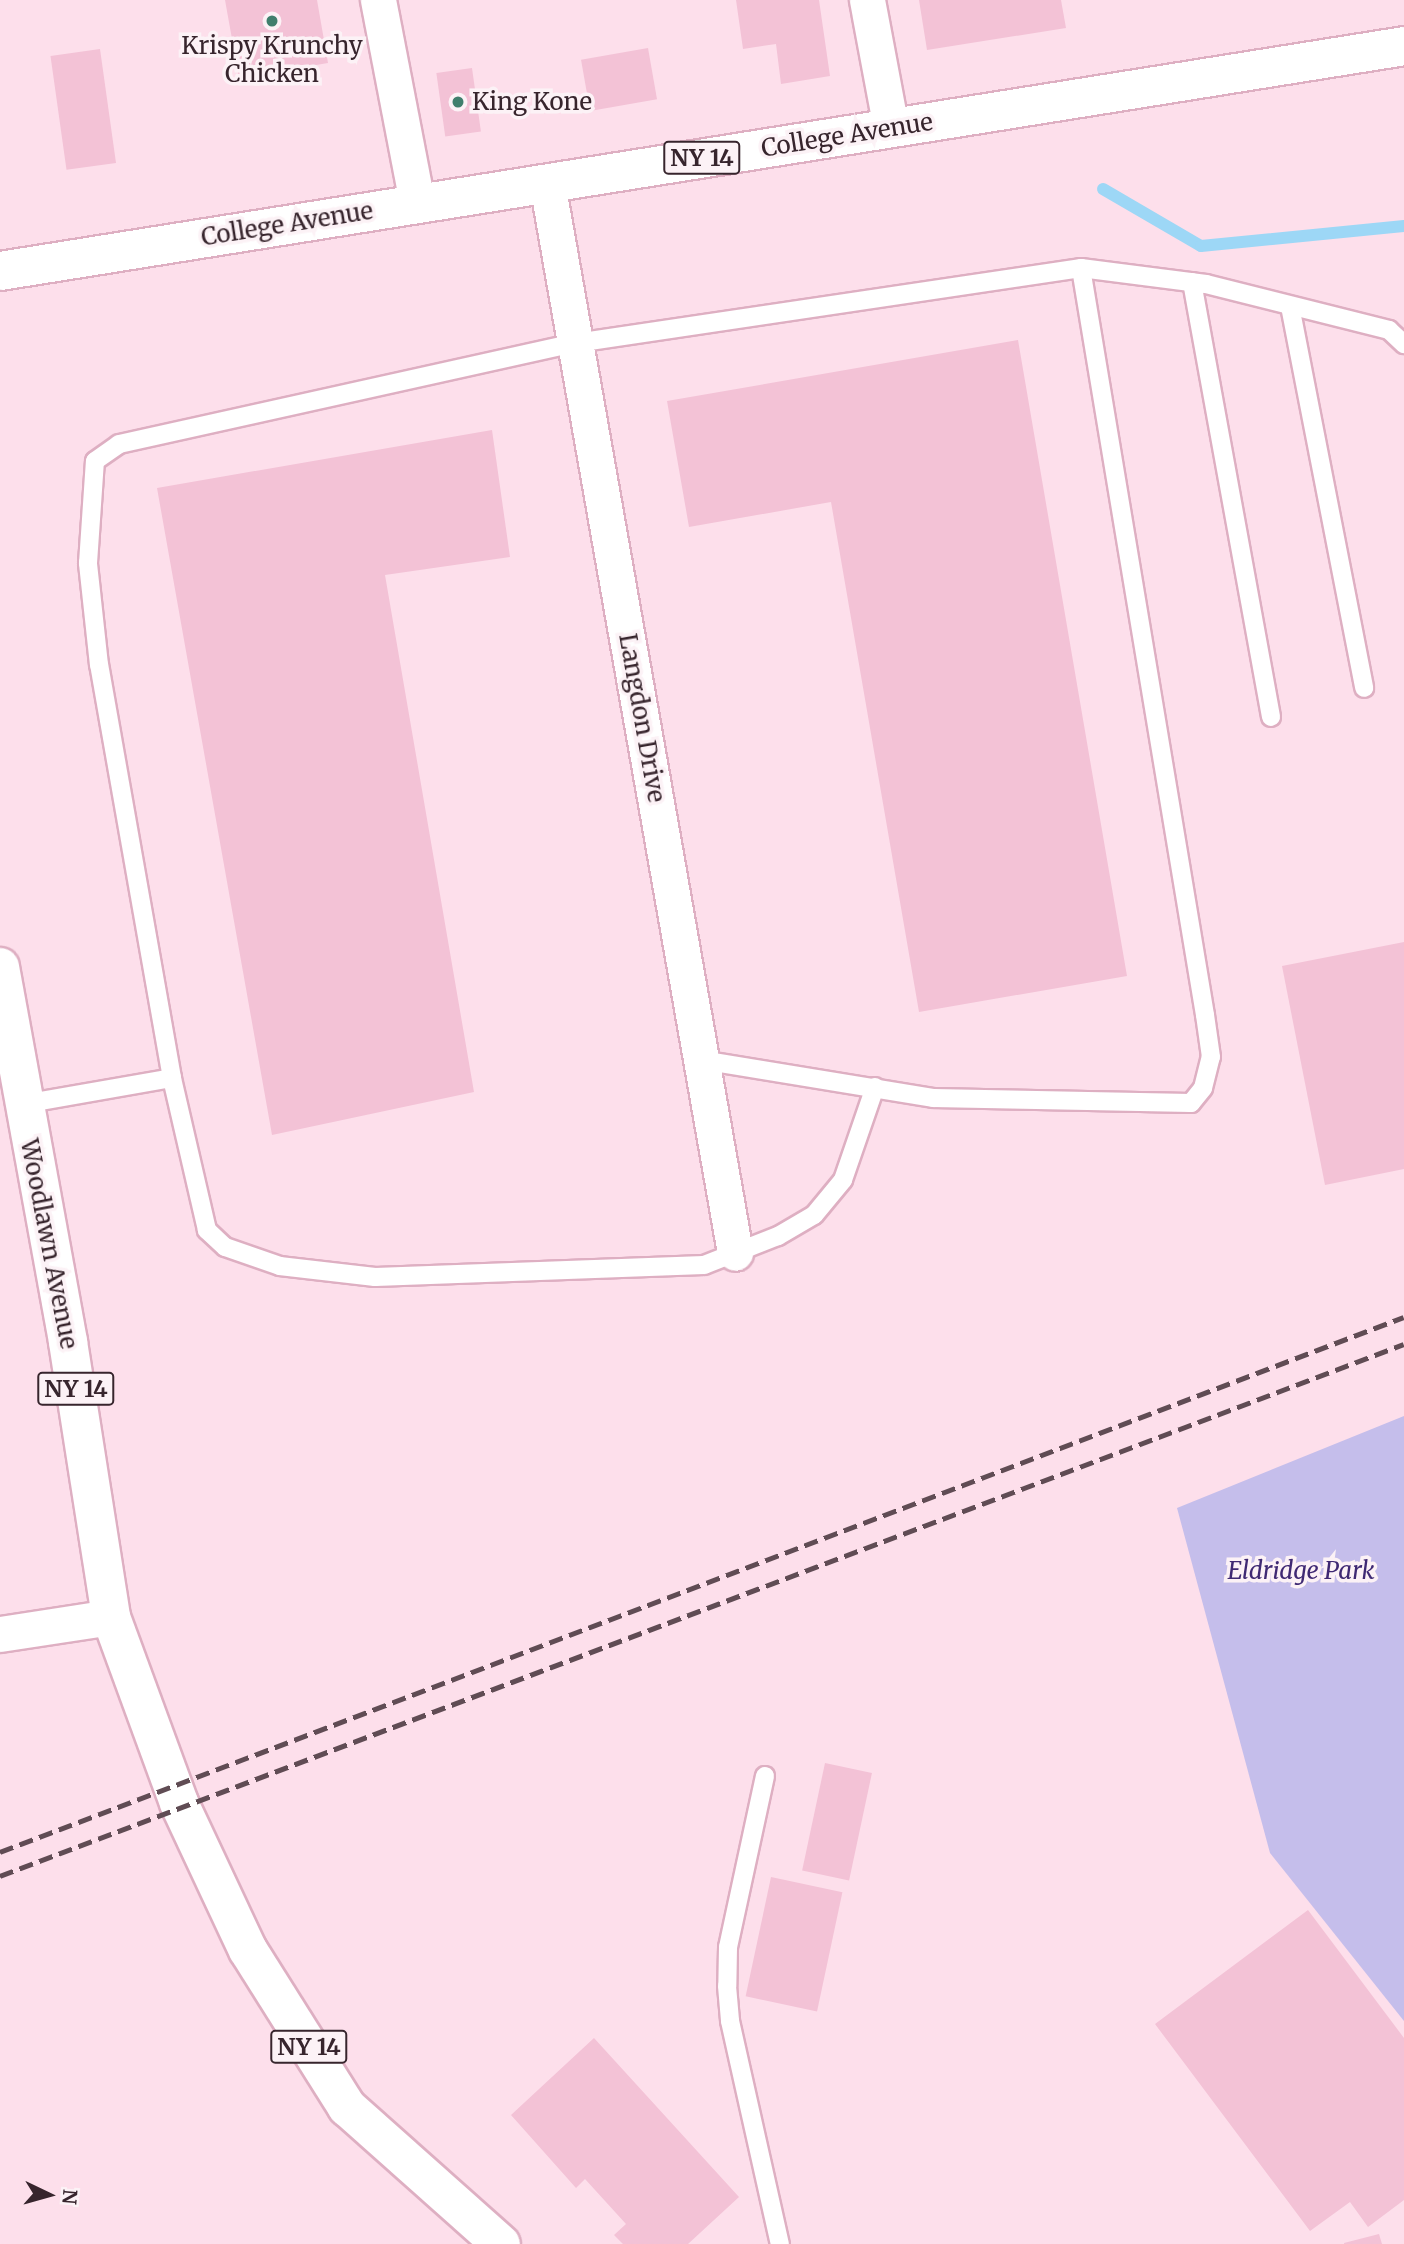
<!DOCTYPE html>
<html>
<head>
<meta charset="utf-8">
<style>
  body { margin:0 }
  #map { position:relative; width:1404px; height:2244px; overflow:hidden; background:#fddfeb; font-family:Merriweather,serif }
  div>[style] { position:absolute }
  [style*='--x'] { left:calc(var(--x)*1px); top:calc(var(--y)*1px); width:calc(var(--w)*1px); rotate:calc(var(--a)*1deg) }
  .green>* { inset:0; background:#c5beeb }
  .stream>* { height:12px; margin:-6px; padding:0 6px; transform-origin:6px; border-radius:6px; background:#9dd7f6 }
  .building>* { inset:0; background:#f3c2d6; transform-origin:0 0 }
  .roads { filter:drop-shadow(2px 0 #deafc2) drop-shadow(-2px 0 #deafc2) drop-shadow(0 2px #deafc2) drop-shadow(0 -2px #deafc2) }
  .lane>* { height:18px; margin:-9px; padding:0 9px; transform-origin:9px; border-radius:9px; background:#fff }
  .street>* { height:35px; margin:-17.5px; padding:0 17.5px; transform-origin:17.5px; border-radius:17.5px; background:#fff }
  .primary>* { height:38px; margin:-19px; padding:0 19px; transform-origin:19px; border-radius:19px; background:#fff }
  .rail>* { height:5px; margin-top:-2.5px; transform-origin:0; background:repeating-linear-gradient(90deg,#604c54 0 14px,transparent 0 21px) }
  .dots>* { width:19px; height:19px; translate:-50% -50%; box-sizing:border-box; border:4px solid #fcf2f6; border-radius:50% }
  span { translate:-50% -50%; white-space:nowrap; text-align:center; line-height:1.15; -webkit-text-stroke:7px #fcf2f6; paint-order:stroke }
  .shield-label span { padding:2px 5px; background:#fcf2f6; border:2px solid; border-radius:5px; -webkit-text-stroke-width:0 }
  .shield-label { font-size:23px; color:#37252d; font-weight:700 }
  .poi-label { font-size:24px; color:#37252d }
  .left { translate:0 -50%; text-align:left }
  .street-label { font-size:24px; color:#37252d }
  .park-label { font-size:24px; color:#3f2973; font-style:italic }
  .north { position:absolute; left:14px; top:2160px; width:70px; height:70px; -webkit-text-stroke:5px #fcf2f6; paint-order:stroke; rotate:95deg; font-size:19px; font-weight:700; line-height:28px; text-align:center; color:#37252d }
  .north::after { content:''; display:block; margin:auto; width:24px; height:32px; background:#37252d; clip-path:polygon(50% 0,100% 100%,50% 72%,0 100%) }
</style>
</head>
<body>
<div id="map">
  <div class="green">
    <div style="clip-path:polygon(1404px 1416px,1404px 2021px,1270px 1853px,1177px 1508px)"></div>
  </div>
  <div class="stream">
    <div style="--x:1103;--y:189;--w:113;--a:30.2"></div>
    <div style="--x:1201;--y:246;--w:204;--a:-5.6"></div>
  </div>
  <div class="building">
    <div style="clip-path:polygon(225px 0,317px 0,328px 63px,239px 78px)"></div>
    <div style="clip-path:polygon(736px 0,819px 0,830px 76px,781px 84px,776px 44px,743px 49px)"></div>
    <div style="clip-path:polygon(919px 0,1061px 0,1066px 28px,927px 50px)"></div>
    <div style="left:648px;top:48px;width:52px;height:68px;rotate:80deg"></div>
    <div style="left:100px;top:49px;width:115px;height:50px;rotate:82deg"></div>
    <div style="left:472px;top:68px;width:64px;height:36px;rotate:82deg"></div>
    <div style="clip-path:polygon(1018px 340px,1127px 976px,919px 1012px,831px 502px,689px 527px,667px 401px)"></div>
    <div style="clip-path:polygon(492px 430px,510px 557px,385px 575px,474px 1092px,272px 1135px,157px 488px)"></div>
    <div style="clip-path:polygon(1404px 942px,1404px 1169px,1325px 1185px,1282px 966px)"></div>
    <div style="left:825px;top:1763px;width:48px;height:110px;rotate:12deg"></div>
    <div style="left:771px;top:1877px;width:73px;height:122px;rotate:12deg"></div>
    <div style="clip-path:polygon(1308px 1910px,1404px 2038px,1404px 2200px,1368px 2227px,1350px 2202px,1310px 2231px,1155px 2024px)"></div>
    <div style="clip-path:polygon(594px 2038px,739px 2197px,688px 2244px,623px 2244px,614px 2235px,626px 2224px,585px 2179px,576px 2188px,511px 2115px)"></div>
    <div style="clip-path:polygon(1379px 2234px,1382px 2244px,1344px 2244px,1344px 2243px)"></div>
  </div>
  <div class="roads">
    <div class="lane">
      <div style="--x:1192;--y:282;--w:442;--a:79.7"></div>
      <div style="--x:1290;--y:306;--w:389;--a:79"></div>
      <div style="--x:702;--y:1060;--w:234;--a:9.3"></div>
      <div style="--x:933;--y:1098;--w:258;--a:1.1"></div>
      <div style="--x:1191;--y:1103;--w:19;--a:-51"></div>
      <div style="--x:1203;--y:1088;--w:32;--a:-76"></div>
      <div style="--x:1211;--y:1057;--w:42;--a:-98.1"></div>
      <div style="--x:1205;--y:1015;--w:757;--a:-99.43"></div>
      <div style="--x:875;--y:1087;--w:98;--a:109"></div>
      <div style="--x:843;--y:1180;--w:45;--a:129.6"></div>
      <div style="--x:814;--y:1215;--w:42;--a:149.7"></div>
      <div style="--x:778;--y:1236;--w:79;--a:158.6"></div>
      <div style="--x:704;--y:1265;--w:329;--a:177.9"></div>
      <div style="--x:375;--y:1277;--w:96;--a:-173.4"></div>
      <div style="--x:280;--y:1266;--w:58;--a:-160.9"></div>
      <div style="--x:225;--y:1247;--w:25;--a:-137"></div>
      <div style="--x:207;--y:1230;--w:156;--a:-103"></div>
      <div style="--x:172;--y:1078;--w:419;--a:-100"></div>
      <div style="--x:99;--y:665;--w:103;--a:-96.2"></div>
      <div style="--x:88;--y:563;--w:102;--a:-86.1"></div>
      <div style="--x:95;--y:461;--w:29;--a:-35"></div>
      <div style="--x:119;--y:444;--w:468;--a:-12.5"></div>
      <div style="--x:576;--y:343;--w:511;--a:-8.45"></div>
      <div style="--x:1081;--y:268;--w:126;--a:7.3"></div>
      <div style="--x:1206;--y:284;--w:189;--a:14.1"></div>
      <div style="--x:1389;--y:330;--w:21;--a:43"></div>
      <div style="--x:23;--y:1104;--w:151;--a:-9.9"></div>
      <div style="--x:765;--y:1776;--w:175;--a:102.2"></div>
      <div style="--x:728;--y:1947;--w:39;--a:91"></div>
      <div style="--x:727;--y:1986;--w:35;--a:85"></div>
      <div style="--x:730;--y:2021;--w:229;--a:77.4"></div>
    </div>
    <div class="street">
      <div style="--x:378;--y:0;--w:207;--a:79.1"></div>
      <div style="--x:867;--y:0;--w:130;--a:79.4"></div>
      <div style="--x:547;--y:183;--w:1086;--a:80.03"></div>
      <div style="--x:0;--y:1634;--w:112;--a:-8.7"></div>
    </div>
    <div class="primary">
      <div style="--x:0;--y:271;--w:1422;--a:-9.1"></div>
      <div style="--x:0;--y:967;--w:381;--a:79.7"></div>
      <div style="--x:68;--y:1342;--w:278;--a:81.1"></div>
      <div style="--x:111;--y:1617;--w:198;--a:69.9"></div>
      <div style="--x:179;--y:1803;--w:162;--a:64.9"></div>
      <div style="--x:248;--y:1950;--w:186;--a:57.8"></div>
      <div style="--x:347;--y:2107;--w:206;--a:41.7"></div>
    </div>
  </div>
  <div class="rail">
    <div style="--x:0;--y:1852;--w:1502;--a:-20.86"></div>
    <div style="--x:0;--y:1876;--w:1501;--a:-20.75"></div>
  </div>
  <div class="dots">
    <div style="left:272px;top:21px;background:#407f6d"></div>
    <div style="left:458px;top:102px;background:#407f6d"></div>
  </div>
  <div class="shield-label">
    <span style="left:702px;top:158px">NY 14</span>
    <span style="left:76px;top:1389px">NY 14</span>
    <span style="left:309px;top:2047px">NY 14</span>
  </div>
  <div class="poi-label">
    <span style="left:272px;top:60px">Krispy Krunchy<br>Chicken</span>
    <span class="left" style="left:472px;top:102px">King Kone</span>
  </div>
  <div class="street-label">
    <span style="left:847px;top:135px;rotate:-9deg">College Avenue</span>
    <span style="left:287px;top:224px;rotate:-9deg">College Avenue</span>
    <span style="left:642px;top:718px;rotate:80deg">Langdon Drive</span>
    <span style="left:49px;top:1244px;rotate:79deg">Woodlawn Avenue</span>
  </div>
  <div class="park-label">
    <span style="left:1301px;top:1571px">Eldridge Park</span>
  </div>
  <div class="north">N</div>
</div>
</body>
</html>
